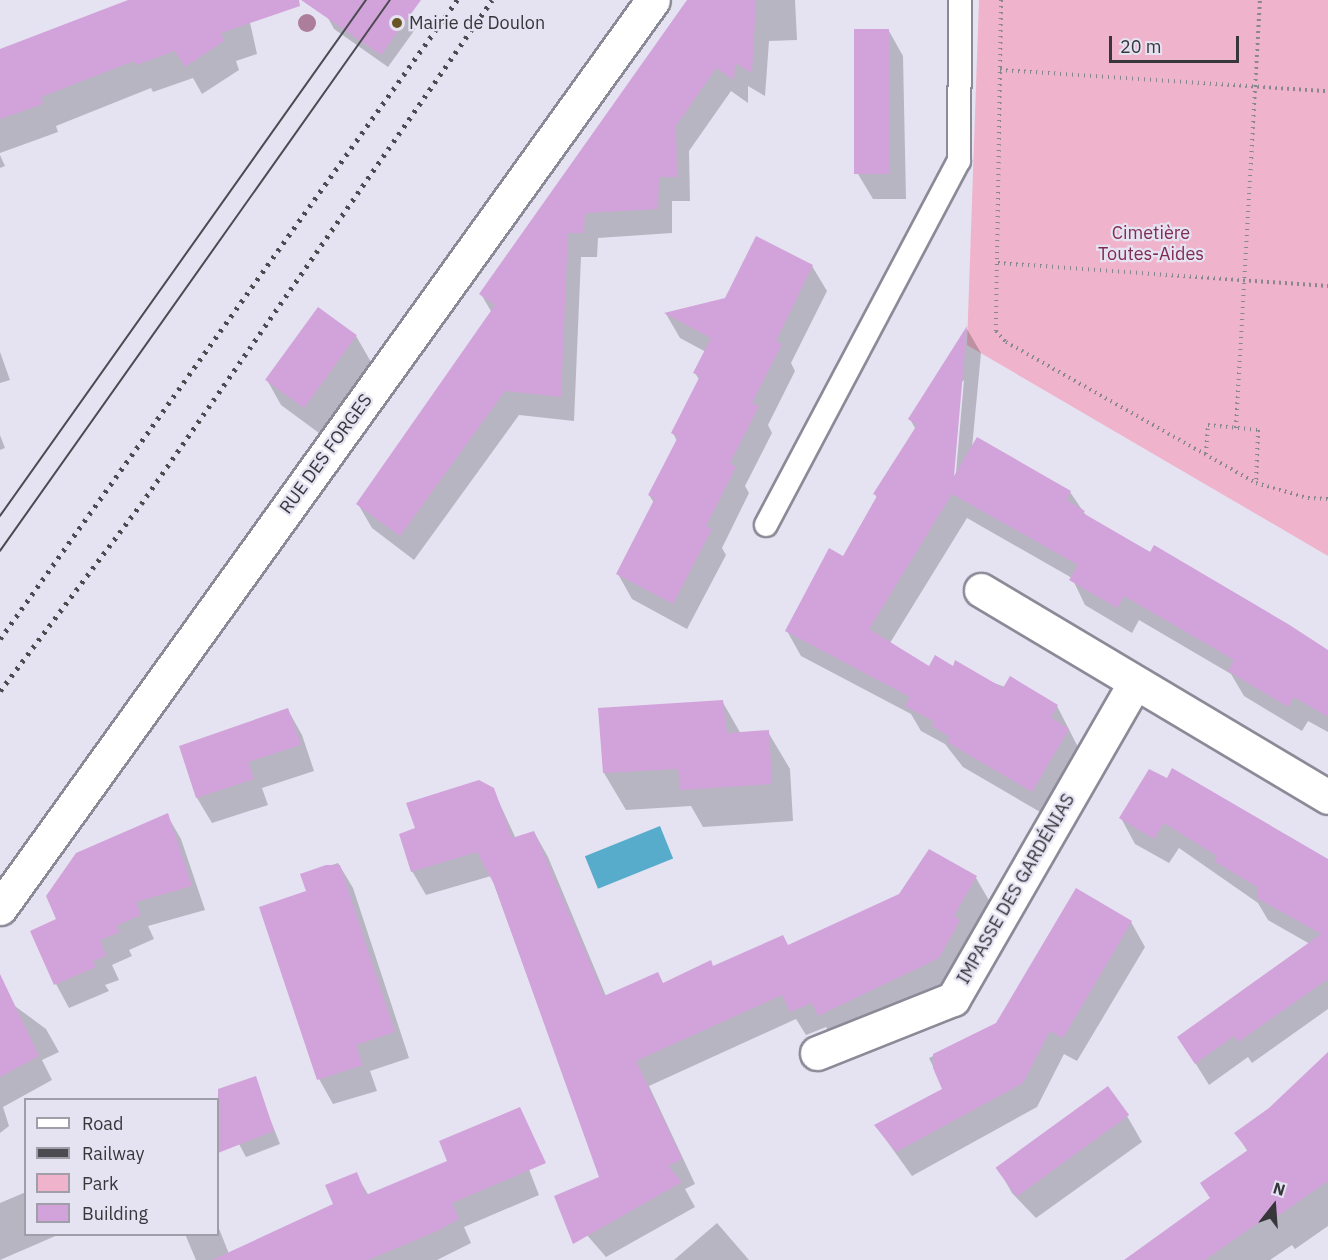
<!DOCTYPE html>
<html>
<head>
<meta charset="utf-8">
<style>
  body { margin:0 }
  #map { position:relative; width:1328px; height:1260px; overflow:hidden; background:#e5e3f2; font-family:"IBM Plex Sans",sans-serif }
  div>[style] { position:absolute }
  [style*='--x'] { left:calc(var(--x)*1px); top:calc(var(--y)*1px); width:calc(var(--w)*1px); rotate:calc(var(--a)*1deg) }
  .green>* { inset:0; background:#efb4cb }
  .water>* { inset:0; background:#57accc; transform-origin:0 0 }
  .shadow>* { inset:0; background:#0003 }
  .building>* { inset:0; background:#d2a2da; transform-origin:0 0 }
  .path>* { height:4px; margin-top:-2px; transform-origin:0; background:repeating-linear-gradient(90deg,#888791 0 1.5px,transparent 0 6px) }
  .roads { filter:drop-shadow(2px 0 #8b8a97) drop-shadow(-2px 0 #8b8a97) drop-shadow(0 2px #8b8a97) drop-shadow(0 -2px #8b8a97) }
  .lane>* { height:22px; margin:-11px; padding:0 11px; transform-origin:11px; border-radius:11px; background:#fff }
  .street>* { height:33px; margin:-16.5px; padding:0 16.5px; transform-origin:16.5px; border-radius:16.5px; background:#fff }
  .tram>* { height:1.5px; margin:-0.75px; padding:0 0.75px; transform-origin:0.75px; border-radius:0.75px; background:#4b4b51 }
  .rail>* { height:4.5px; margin-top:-2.25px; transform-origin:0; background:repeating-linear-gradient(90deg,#4b4b51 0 3px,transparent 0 9px) }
  .trees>* { width:18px; height:18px; margin:-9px; border-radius:50%; background:#ad7e9b }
  .dots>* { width:16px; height:16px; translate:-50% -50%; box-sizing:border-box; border:3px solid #e5e3f2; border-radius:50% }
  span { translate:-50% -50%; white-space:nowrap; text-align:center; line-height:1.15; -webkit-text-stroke:4.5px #e5e3f2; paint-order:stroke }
  .poi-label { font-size:18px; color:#36363b }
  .left { translate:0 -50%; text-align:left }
  .park-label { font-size:18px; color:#802b54 }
  .street-label { font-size:18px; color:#36363b }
  .legend { position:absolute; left:24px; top:1098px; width:195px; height:138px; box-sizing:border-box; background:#e5e3f2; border:2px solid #9f9ea9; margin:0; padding:8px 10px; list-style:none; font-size:18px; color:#36363b }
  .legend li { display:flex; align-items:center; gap:12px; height:30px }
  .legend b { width:30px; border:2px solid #9f9ea9 }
  .north { position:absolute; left:1244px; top:1176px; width:60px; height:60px; -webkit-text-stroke:4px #e5e3f2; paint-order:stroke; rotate:17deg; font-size:16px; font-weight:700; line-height:24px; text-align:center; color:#36363b }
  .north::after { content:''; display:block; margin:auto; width:21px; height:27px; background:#36363b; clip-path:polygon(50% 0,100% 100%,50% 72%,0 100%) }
  .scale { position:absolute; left:1109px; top:36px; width:130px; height:27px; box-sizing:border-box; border:3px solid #36363b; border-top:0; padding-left:8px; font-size:18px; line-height:21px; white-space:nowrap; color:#36363b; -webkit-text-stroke:4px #e5e3f2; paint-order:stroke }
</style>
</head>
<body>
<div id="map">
  <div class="green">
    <div style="clip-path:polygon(979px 0,1328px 0,1328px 556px,967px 345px)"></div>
  </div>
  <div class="water">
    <div style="left:660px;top:826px;width:35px;height:81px;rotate:68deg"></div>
  </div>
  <div class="shadow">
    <div style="clip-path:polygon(132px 0,245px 0,257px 54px,236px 61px,239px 70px,202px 94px,193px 78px,153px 92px,151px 88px,56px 126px,58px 132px,0 153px,0 51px)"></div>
    <div style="clip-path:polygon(339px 0,388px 0,409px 16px,416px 28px,388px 67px,334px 29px,327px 16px)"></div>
    <div style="clip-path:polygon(689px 0,795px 0,797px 40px,769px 41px,765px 96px,748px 86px,748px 103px,731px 91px,689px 151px,690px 201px,672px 201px,672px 233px,598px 238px,597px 257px,581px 257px,574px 421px,519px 415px,414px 560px,372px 528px,358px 504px,492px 313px,481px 294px)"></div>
    <div style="clip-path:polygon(889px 31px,903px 56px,906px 199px,873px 199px,858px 174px)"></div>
    <div style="clip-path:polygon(0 155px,5px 166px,0 168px)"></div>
    <div style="clip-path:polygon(812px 266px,827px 291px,791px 363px,795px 371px,768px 425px,772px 433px,745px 486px,749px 493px,722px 548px,726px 555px,687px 629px,632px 599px,618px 574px,654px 503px,649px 495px,677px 441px,673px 433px,700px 381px,695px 373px,706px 352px,680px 338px,666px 314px,726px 300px)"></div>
    <div style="clip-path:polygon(evenodd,967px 329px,981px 353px,972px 448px,978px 439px,1070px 492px,1087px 517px,1328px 651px,1328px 732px,1308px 721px,1302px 731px,1244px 696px,1231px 674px,1139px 620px,1132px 633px,1085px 605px,1072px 578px,967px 518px,890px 643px,929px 668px,953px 668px,1057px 706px,1082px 755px,1047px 816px,963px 767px,945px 744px,921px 731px,911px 714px,801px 656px,787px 631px,844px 558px,877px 498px,875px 494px,916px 430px,910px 419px,967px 329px,964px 380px,955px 484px,952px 483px,961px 383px,964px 380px)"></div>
    <div style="clip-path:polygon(356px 336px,371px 362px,319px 433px,281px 405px,267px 380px)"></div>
    <div style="clip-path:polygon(0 352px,10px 380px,0 383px)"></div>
    <div style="clip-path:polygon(0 435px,5px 448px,0 450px)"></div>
    <div style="clip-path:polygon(722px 701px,741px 734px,768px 732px,790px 769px,793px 821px,703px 827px,691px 806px,626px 810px,604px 773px)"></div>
    <div style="clip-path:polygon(288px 710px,302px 735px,314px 771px,262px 788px,268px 805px,212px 823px,197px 798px,181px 746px)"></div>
    <div style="clip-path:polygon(1149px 771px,1328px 862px,1328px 1009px,1252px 1063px,1248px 1057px,1209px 1085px,1179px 1037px,1310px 944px,1268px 920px,1258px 903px,1179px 848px,1169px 863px,1135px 844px,1121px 818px)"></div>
    <div style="clip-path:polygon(493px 789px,516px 839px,534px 832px,548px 857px,606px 996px,664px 984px,788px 946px,900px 895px,929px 851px,976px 878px,990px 902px,969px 938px,973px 945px,953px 982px,833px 1039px,826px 1027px,806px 1035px,796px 1019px,649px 1086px,695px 1184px,685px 1189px,695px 1207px,606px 1257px,573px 1219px,601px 1178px,491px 876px,426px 895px,412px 871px,417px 829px)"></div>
    <div style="clip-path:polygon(167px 815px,181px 839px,205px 910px,148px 926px,154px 939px,129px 950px,132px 956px,112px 965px,119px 980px,105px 985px,109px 991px,69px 1008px,56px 984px,58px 920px)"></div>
    <div style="clip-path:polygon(338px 863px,353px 888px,409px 1058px,370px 1071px,377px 1091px,333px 1104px,319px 1079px,308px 892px,302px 875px)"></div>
    <div style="clip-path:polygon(1131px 922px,1145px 947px,1077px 1061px,1064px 1054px,1037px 1107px,912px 1176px,876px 1126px,944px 1089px,929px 1058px,997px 1025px)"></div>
    <div style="clip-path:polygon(0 995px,46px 1029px,59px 1052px,42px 1060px,52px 1080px,3px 1107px,9px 1126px,0 1133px)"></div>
    <div style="clip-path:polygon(1328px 1072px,1328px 1226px,1295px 1249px,1292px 1245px,1270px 1260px,1126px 1260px,1211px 1199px,1248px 1152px,1236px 1133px)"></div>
    <div style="clip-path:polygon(261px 1096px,280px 1144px,246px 1157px,239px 1144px)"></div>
    <div style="clip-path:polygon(1127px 1116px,1142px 1142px,1036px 1218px,1012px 1193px,998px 1168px)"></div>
    <div style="clip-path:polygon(517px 1139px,539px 1195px,464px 1227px,471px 1243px,437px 1260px,196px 1260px,185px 1234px,218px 1234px,218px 1226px,229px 1254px,335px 1205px,356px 1174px,369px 1196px)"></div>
    <div style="clip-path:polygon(26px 1192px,26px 1234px,60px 1234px,0 1260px,0 1203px)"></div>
    <div style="clip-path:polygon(717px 1223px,749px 1260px,674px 1260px)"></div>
  </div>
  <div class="building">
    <div style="clip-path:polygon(128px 0,299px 0,300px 6px,221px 33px,224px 41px,185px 67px,175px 51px,136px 65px,134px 61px,41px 97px,43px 104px,0 119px,0 49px)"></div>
    <div style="clip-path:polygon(301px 0,421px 0,381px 55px)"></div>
    <div style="clip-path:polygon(687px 0,756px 0,752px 73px,735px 63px,734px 80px,716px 68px,676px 126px,677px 177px,659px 177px,658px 209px,585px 213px,584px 233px,568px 233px,561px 397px,505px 391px,400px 536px,356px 504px,495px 305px,479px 294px)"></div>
    <div style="left:854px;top:29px;width:35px;height:145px"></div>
    <div style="clip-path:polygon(756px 236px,813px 265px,776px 341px,782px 344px,752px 403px,759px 406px,730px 463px,736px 467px,706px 526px,712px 529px,673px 604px,616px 574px,655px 498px,648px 495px,678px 437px,671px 433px,700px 376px,693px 373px,711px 338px,664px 313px,725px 298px)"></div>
    <div style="left:318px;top:307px;width:48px;height:90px;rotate:36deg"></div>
    <div style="clip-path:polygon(967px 326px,954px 476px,977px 437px,1071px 491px,1066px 500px,1085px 511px,1083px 513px,1150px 552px,1154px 545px,1288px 624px,1328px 650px,1328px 717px,1294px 697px,1288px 707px,1228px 671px,1234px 660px,1124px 596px,1117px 608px,1069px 580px,1078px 565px,952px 494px,869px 629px,929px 666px,935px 655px,953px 666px,955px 660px,1003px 688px,1010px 676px,1058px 705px,1051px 717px,1069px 729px,1032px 792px,947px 742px,950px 737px,933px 727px,933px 721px,905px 706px,910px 697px,785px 631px,829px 548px,843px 556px,877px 496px,873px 494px,917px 425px,908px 419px)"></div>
    <div style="clip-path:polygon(723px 700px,727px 733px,769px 730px,772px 784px,680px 790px,678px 769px,603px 773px,598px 708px)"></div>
    <div style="clip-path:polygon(288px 708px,301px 745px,248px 762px,254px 779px,196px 798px,179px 746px)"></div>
    <div style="clip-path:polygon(1172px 768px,1328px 859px,1328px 979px,1238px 1042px,1234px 1036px,1195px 1064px,1177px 1037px,1321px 934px,1257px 898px,1257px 887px,1214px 861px,1217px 856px,1164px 823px,1154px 839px,1119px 818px,1149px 769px,1167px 778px)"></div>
    <div style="clip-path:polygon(479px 780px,494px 788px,512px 838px,534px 831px,604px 996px,658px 972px,663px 983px,711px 960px,713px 966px,783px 935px,788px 945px,899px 894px,929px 849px,977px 876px,954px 916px,960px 920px,939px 958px,818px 1016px,812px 1003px,790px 1012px,782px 995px,636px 1061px,682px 1159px,668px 1166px,682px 1182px,573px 1244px,554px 1196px,599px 1177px,494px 884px,477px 852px,411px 872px,399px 834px,415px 828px,406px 803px)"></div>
    <div style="clip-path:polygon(168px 813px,192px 886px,136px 902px,141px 915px,116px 926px,120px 932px,100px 940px,106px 956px,93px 961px,96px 967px,54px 985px,30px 931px,56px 919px,46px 896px,76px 853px)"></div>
    <div style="clip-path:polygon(326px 865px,340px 865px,395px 1032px,356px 1045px,363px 1065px,317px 1080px,259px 907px,306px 891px,300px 874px)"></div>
    <div style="clip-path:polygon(1076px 888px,1132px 921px,1063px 1038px,1050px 1031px,1023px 1083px,896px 1152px,874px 1125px,942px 1089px,933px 1068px,933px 1054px,996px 1023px)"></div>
    <div style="clip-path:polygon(0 974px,39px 1056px,0 1077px)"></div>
    <div style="clip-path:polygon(1328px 1052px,1328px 1181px,1275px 1218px,1272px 1213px,1205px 1260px,1124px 1260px,1210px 1198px,1200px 1183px,1248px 1150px,1234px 1133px,1269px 1108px)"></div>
    <div style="clip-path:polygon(256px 1076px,274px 1131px,218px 1153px,218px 1089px)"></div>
    <div style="left:1108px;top:1086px;width:36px;height:139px;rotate:54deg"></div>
    <div style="clip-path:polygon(520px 1107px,546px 1163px,452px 1203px,459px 1219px,437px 1231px,368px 1260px,212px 1260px,333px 1204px,325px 1185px,357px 1172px,366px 1195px,447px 1161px,439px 1141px)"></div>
  </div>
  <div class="path">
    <div style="--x:1001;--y:0;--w:331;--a:90.9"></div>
    <div style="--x:996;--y:331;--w:15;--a:48"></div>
    <div style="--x:1006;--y:342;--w:287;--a:29.4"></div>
    <div style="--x:1256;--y:483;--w:54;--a:16.1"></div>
    <div style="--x:1308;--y:498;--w:20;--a:3"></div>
    <div style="--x:1000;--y:70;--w:329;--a:3.7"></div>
    <div style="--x:998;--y:263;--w:331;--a:4"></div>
    <div style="--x:1236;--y:428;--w:429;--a:-86.8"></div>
    <div style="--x:1206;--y:454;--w:29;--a:-86"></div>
    <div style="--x:1208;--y:425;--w:50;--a:5.7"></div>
    <div style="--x:1258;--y:430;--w:53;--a:92.2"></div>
  </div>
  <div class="roads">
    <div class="lane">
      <div style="--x:766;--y:525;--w:412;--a:-62.1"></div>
      <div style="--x:959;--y:161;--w:161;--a:-89.6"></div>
    </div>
    <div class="street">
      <div style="--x:981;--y:590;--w:404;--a:30.8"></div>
      <div style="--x:0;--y:908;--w:1118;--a:-54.28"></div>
      <div style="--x:817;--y:1053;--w:146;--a:-21.7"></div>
      <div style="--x:953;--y:999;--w:363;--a:-60.1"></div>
    </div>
  </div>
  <div class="tram">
    <div style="--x:0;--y:516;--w:633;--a:-54.65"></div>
    <div style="--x:0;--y:551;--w:675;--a:-54.71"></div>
  </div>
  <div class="rail">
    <div style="--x:0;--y:639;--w:786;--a:-54.43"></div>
    <div style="--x:0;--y:691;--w:234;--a:-53"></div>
    <div style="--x:141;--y:504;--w:614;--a:-55.15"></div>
  </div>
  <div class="trees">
    <div style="left:307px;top:23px"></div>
  </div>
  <div class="dots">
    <div style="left:397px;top:23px;background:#685624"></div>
  </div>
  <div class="poi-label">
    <span class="left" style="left:409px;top:23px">Mairie de Doulon</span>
  </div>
  <div class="park-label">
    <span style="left:1151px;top:244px">Cimetière<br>Toutes-Aides</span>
  </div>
  <div class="street-label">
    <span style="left:326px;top:454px;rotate:-54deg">RUE DES FORGES</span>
    <span style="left:1016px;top:889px;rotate:-60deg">IMPASSE DES GARDÉNIAS</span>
  </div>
  <ul class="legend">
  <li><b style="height:8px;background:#fff"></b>Road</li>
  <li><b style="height:8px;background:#4b4b51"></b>Railway</li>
  <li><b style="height:16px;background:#efb4cb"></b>Park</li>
  <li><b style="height:16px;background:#d2a2da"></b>Building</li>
  </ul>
  <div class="north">N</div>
  <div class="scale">20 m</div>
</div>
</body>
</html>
